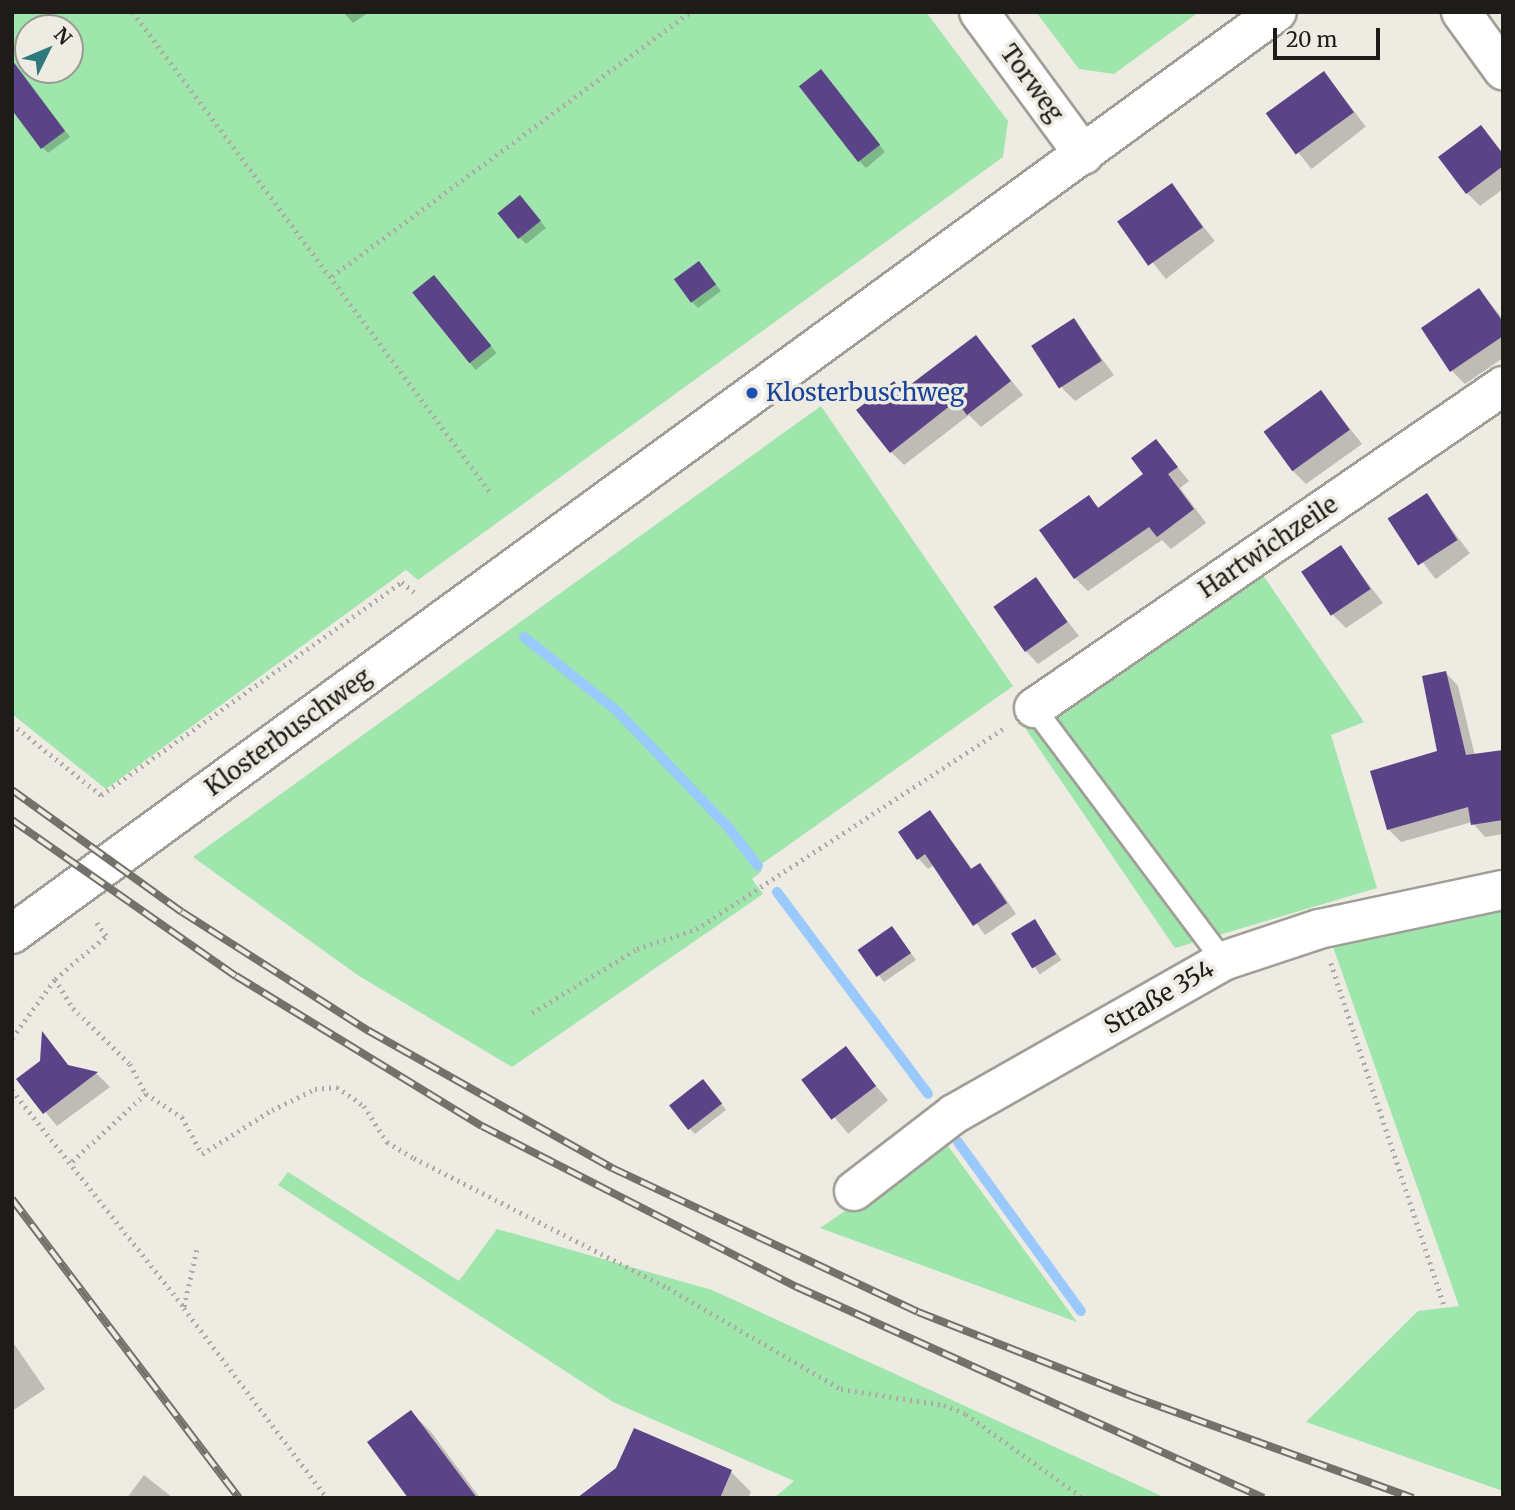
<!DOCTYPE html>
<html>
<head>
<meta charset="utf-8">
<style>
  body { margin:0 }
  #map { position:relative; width:1515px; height:1510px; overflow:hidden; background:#eeebe3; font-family:Merriweather,serif }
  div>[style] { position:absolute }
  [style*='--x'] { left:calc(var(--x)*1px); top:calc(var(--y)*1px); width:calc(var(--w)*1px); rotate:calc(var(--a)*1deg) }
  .green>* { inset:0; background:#9ee6ab }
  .shadow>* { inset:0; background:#0003; transform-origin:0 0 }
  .stream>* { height:10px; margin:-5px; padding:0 5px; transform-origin:5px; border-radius:5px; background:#9acafd }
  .building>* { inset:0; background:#5a4386; transform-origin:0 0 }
  .path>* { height:4.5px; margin-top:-2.25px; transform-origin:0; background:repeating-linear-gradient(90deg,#adaba4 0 2px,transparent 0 7px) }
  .roads { filter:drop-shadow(2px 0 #a19e97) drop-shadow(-2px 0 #a19e97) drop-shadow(0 2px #a19e97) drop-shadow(0 -2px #a19e97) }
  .service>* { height:21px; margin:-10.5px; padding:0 10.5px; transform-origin:10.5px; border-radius:10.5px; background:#fff }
  .minor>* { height:38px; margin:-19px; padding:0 19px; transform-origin:19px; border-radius:19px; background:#fff }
  .tertiary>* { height:38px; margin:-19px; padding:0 19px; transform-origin:19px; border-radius:19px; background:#fff }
  .rail>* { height:8px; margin-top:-4px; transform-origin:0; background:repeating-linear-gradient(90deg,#eeebe3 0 16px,#73716c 0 32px); box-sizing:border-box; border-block:2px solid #73716c }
  .dots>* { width:19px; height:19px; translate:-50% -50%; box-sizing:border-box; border:4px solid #eeebe3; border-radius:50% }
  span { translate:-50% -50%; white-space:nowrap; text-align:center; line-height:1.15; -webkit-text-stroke:7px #eeebe3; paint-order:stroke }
  .street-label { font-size:24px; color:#1d1c19 }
  .transit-label { font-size:24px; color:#164399 }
  .left { translate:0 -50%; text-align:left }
  .frame { position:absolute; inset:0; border:14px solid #1d1c19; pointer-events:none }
  .north { position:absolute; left:14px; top:14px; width:70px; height:70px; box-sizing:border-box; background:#eeebe3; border:2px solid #9a9892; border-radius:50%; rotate:47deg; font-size:19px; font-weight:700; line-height:28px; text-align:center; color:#1d1c19 }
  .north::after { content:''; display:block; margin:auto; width:24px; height:32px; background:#2f797d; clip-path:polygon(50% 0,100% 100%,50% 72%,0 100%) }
  .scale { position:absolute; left:1273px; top:28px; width:107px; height:32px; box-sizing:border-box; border:4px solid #1d1c19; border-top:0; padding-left:9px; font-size:21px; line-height:24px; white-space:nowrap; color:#1d1c19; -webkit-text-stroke:5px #eeebe3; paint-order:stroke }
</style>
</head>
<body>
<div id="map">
  <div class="green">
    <div style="clip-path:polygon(evenodd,12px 12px,926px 12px,1008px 121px,1003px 157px,418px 580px,406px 570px,106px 789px,12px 714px,12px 12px,28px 28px,70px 28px,70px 70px,28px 70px,28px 28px)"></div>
    <div style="clip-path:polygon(1036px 12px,1199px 12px,1114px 74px,1079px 69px)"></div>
    <div style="clip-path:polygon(821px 406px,1013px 686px,759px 866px,762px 871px,752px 879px,763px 894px,512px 1067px,359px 976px,193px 857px)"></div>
    <div style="clip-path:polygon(1258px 568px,1364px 722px,1331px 735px,1377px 888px,1175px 948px,1025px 728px)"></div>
    <div style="clip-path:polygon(1503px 906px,1503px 1491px,1306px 1422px,1418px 1311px,1459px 1306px,1332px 944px)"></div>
    <div style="clip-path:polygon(948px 1146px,1077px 1322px,820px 1228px,899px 1174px,895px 1172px)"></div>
    <div style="clip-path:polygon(288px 1172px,459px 1281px,497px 1229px,712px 1290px,1166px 1498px,774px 1498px,794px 1481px,613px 1402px,278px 1185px)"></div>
  </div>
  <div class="shadow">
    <div style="clip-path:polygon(343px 12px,369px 12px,353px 23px)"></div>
    <div style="clip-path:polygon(12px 62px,70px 137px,48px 153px,42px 147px)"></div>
    <div style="left:1324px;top:73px;width:68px;height:69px;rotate:52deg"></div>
    <div style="clip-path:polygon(828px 79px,885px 152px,866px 168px,860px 162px)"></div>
    <div style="clip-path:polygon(1481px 128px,1503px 153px,1503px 189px,1480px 206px,1467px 193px)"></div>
    <div style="left:1171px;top:185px;width:71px;height:62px;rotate:52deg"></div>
    <div style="clip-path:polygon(526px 203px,546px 228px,526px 244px,520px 238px)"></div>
    <div style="clip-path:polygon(705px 270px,721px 291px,698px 308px,692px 302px)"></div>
    <div style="left:440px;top:283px;width:90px;height:27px;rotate:51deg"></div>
    <div style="clip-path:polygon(1479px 290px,1503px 319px,1503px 358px,1465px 384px,1452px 371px)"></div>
    <div style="clip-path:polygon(1074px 321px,1114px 375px,1075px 401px,1062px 388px)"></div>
    <div style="clip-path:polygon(976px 337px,1023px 395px,981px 427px,969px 415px,904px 465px,891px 452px,894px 383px,903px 392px)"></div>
    <div style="clip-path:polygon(1321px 392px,1362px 444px,1306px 484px,1293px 471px)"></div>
    <div style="clip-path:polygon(1156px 441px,1189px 481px,1180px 488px,1206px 523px,1171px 549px,1162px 540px,1088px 591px,1075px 578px,1089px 497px,1100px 509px,1146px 475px)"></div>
    <div style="left:1426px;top:495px;width:73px;height:43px;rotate:53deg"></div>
    <div style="clip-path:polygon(1340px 547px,1383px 603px,1346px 628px,1333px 615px)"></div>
    <div style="clip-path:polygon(1036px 580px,1079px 636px,1038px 664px,1025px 650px)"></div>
    <div style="clip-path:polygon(1446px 673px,1458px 686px,1475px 756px,1503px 752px,1503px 834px,1485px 837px,1472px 822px,1401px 842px,1388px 829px,1439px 752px)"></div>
    <div style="clip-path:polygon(930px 812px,973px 870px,979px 865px,990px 876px,1016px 914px,985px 935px,934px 865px,928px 869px,918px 858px)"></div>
    <div style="left:1035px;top:921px;width:47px;height:26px;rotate:56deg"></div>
    <div style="clip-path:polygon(898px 935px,916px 960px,884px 982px,860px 950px)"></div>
    <div style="clip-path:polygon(44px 1035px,71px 1068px,97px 1074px,110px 1087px,57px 1126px,18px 1079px,41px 1062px)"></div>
    <div style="left:845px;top:1049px;width:67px;height:52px;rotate:50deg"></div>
    <div style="clip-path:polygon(709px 1087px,726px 1110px,695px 1134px,689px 1128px)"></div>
    <div style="clip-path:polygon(12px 1341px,45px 1389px,12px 1411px)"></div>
    <div style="clip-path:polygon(411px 1412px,431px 1432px,480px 1498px,410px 1498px)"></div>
    <div style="clip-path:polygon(731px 1472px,751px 1492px,748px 1498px,632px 1498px)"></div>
    <div style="clip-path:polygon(144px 1475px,173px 1498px,127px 1498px)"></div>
  </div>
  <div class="stream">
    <div style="--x:524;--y:637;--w:119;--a:38.5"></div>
    <div style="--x:617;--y:711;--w:161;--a:46.3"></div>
    <div style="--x:728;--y:827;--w:49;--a:52.4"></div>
    <div style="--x:777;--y:892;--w:252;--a:53.2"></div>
    <div style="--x:958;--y:1142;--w:209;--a:54"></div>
  </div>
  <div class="building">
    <div style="clip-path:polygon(12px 60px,65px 131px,41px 149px,12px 110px)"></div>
    <div style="left:821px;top:69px;width:96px;height:28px;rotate:52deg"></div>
    <div style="left:1324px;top:71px;width:51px;height:72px;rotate:54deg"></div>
    <div style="clip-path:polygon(1481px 125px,1503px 154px,1503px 166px,1466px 194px,1438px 157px)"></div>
    <div style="left:1172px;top:183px;width:54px;height:67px;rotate:55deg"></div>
    <div style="left:520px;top:195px;width:33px;height:29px;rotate:51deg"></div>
    <div style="left:699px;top:261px;width:29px;height:31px;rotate:54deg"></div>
    <div style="left:434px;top:275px;width:91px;height:28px;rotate:51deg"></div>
    <div style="clip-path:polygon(1479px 288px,1503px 322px,1503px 336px,1450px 372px,1421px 328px)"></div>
    <div style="left:1074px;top:318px;width:51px;height:51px;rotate:57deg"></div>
    <div style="clip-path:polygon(976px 335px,1011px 381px,967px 415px,956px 401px,890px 453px,856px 410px,894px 381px,902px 391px)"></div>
    <div style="left:1321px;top:390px;width:49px;height:71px;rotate:54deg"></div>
    <div style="clip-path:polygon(1156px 439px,1178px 467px,1168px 474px,1194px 509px,1157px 537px,1149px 527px,1074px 579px,1039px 530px,1089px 495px,1098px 508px,1143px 474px,1131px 458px)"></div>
    <div style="left:1427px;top:493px;width:56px;height:47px;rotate:57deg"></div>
    <div style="left:1341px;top:545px;width:53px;height:48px;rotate:56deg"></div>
    <div style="left:1036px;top:577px;width:55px;height:52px;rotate:55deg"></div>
    <div style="clip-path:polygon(1446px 671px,1466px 755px,1503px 750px,1503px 820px,1471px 825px,1468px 807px,1387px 830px,1370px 771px,1437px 751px,1422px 676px)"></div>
    <div style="clip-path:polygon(930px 810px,971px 869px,980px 863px,1007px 903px,973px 926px,925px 854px,917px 860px,898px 832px)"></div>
    <div style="left:1035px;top:919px;width:41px;height:28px;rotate:59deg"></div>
    <div style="left:892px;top:926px;width:33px;height:42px;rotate:55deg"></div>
    <div style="clip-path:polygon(42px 1031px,68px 1065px,98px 1072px,43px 1114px,16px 1079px,40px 1061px)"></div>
    <div style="left:846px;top:1046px;width:50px;height:56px;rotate:53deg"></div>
    <div style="left:703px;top:1079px;width:31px;height:43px;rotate:52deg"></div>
    <div style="clip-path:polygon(411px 1410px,477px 1498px,408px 1498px,367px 1442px)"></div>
    <div style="clip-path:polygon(634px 1428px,732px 1470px,720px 1498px,577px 1498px,616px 1468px)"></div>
  </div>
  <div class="path">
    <div style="--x:133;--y:12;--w:600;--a:53.34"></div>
    <div style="--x:332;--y:276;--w:445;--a:-36.4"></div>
    <div style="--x:12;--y:724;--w:114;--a:38.6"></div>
    <div style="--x:101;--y:795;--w:369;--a:-35.3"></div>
    <div style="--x:402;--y:582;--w:16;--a:40"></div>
    <div style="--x:1331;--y:963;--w:359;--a:71.7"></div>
    <div style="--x:55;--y:979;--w:34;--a:58"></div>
    <div style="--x:73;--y:1008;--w:80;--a:44.5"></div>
    <div style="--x:130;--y:1064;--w:34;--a:62"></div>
    <div style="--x:146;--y:1094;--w:102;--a:137.4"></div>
    <div style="--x:532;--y:1013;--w:123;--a:-31.4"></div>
    <div style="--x:637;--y:949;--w:62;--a:-18.7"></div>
    <div style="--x:696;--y:929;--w:368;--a:-33.1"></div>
    <div style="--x:12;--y:1038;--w:73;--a:-53.9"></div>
    <div style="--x:55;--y:979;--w:67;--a:-40.1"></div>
    <div style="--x:106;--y:936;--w:19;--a:-126"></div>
    <div style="--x:12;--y:1090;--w:277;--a:51.6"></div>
    <div style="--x:146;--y:1094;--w:43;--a:32.6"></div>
    <div style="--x:182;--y:1117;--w:42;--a:61.6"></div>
    <div style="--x:202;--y:1154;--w:83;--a:-32.2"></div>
    <div style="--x:272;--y:1110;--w:48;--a:-26"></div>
    <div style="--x:315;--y:1089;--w:22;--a:-5"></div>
    <div style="--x:337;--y:1087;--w:33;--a:35"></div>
    <div style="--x:364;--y:1106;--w:43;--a:57.4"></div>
    <div style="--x:387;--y:1142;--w:31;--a:31"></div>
    <div style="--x:414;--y:1158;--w:285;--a:27.1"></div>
    <div style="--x:668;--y:1288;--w:200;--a:30.3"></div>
    <div style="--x:841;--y:1389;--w:104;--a:8.8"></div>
    <div style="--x:944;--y:1405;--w:24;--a:22"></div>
    <div style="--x:966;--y:1414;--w:144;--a:35.7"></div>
    <div style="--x:197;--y:1250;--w:59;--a:102.6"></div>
    <div style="--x:184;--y:1308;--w:238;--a:53"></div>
  </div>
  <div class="roads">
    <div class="service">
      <div style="--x:1034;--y:708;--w:316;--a:53.2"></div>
    </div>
    <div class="minor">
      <div style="--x:979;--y:12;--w:177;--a:53.7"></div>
      <div style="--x:1461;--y:12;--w:72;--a:54.1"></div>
      <div style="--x:1034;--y:708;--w:569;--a:-34.47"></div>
      <div style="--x:854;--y:1191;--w:126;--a:-37.6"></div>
      <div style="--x:954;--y:1114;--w:309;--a:-29.6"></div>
      <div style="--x:1223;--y:961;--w:101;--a:-18.4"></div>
      <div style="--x:1319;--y:929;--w:188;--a:-12"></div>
    </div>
    <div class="tertiary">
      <div style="--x:12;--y:934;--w:1565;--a:-36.09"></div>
    </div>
  </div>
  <div class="rail">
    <div style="--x:12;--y:790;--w:209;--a:35.7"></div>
    <div style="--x:182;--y:912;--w:222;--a:32.5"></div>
    <div style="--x:369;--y:1031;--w:279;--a:29.4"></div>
    <div style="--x:612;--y:1168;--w:338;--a:25.2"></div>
    <div style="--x:918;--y:1312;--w:229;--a:21.5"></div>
    <div style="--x:1131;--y:1396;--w:300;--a:19.9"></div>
    <div style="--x:12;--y:820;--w:273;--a:34.9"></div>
    <div style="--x:236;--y:976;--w:288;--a:31.4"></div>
    <div style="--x:482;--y:1126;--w:354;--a:27.1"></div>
    <div style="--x:797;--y:1287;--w:512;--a:24.31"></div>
    <div style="--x:12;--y:1199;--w:375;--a:52.8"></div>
  </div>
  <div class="dots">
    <div style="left:752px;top:393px;background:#1a4fb4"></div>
  </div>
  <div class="street-label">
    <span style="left:1032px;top:83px;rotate:54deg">Torweg</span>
    <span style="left:1268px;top:547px;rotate:-34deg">Hartwichzeile</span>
    <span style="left:288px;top:732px;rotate:-36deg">Klosterbuschweg</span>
    <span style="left:1159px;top:997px;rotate:-30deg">Straße 354</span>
  </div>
  <div class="transit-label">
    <span class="left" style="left:766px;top:393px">Klosterbuschweg</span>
  </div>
  <div class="frame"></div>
  <div class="north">N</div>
  <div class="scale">20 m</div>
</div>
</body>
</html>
